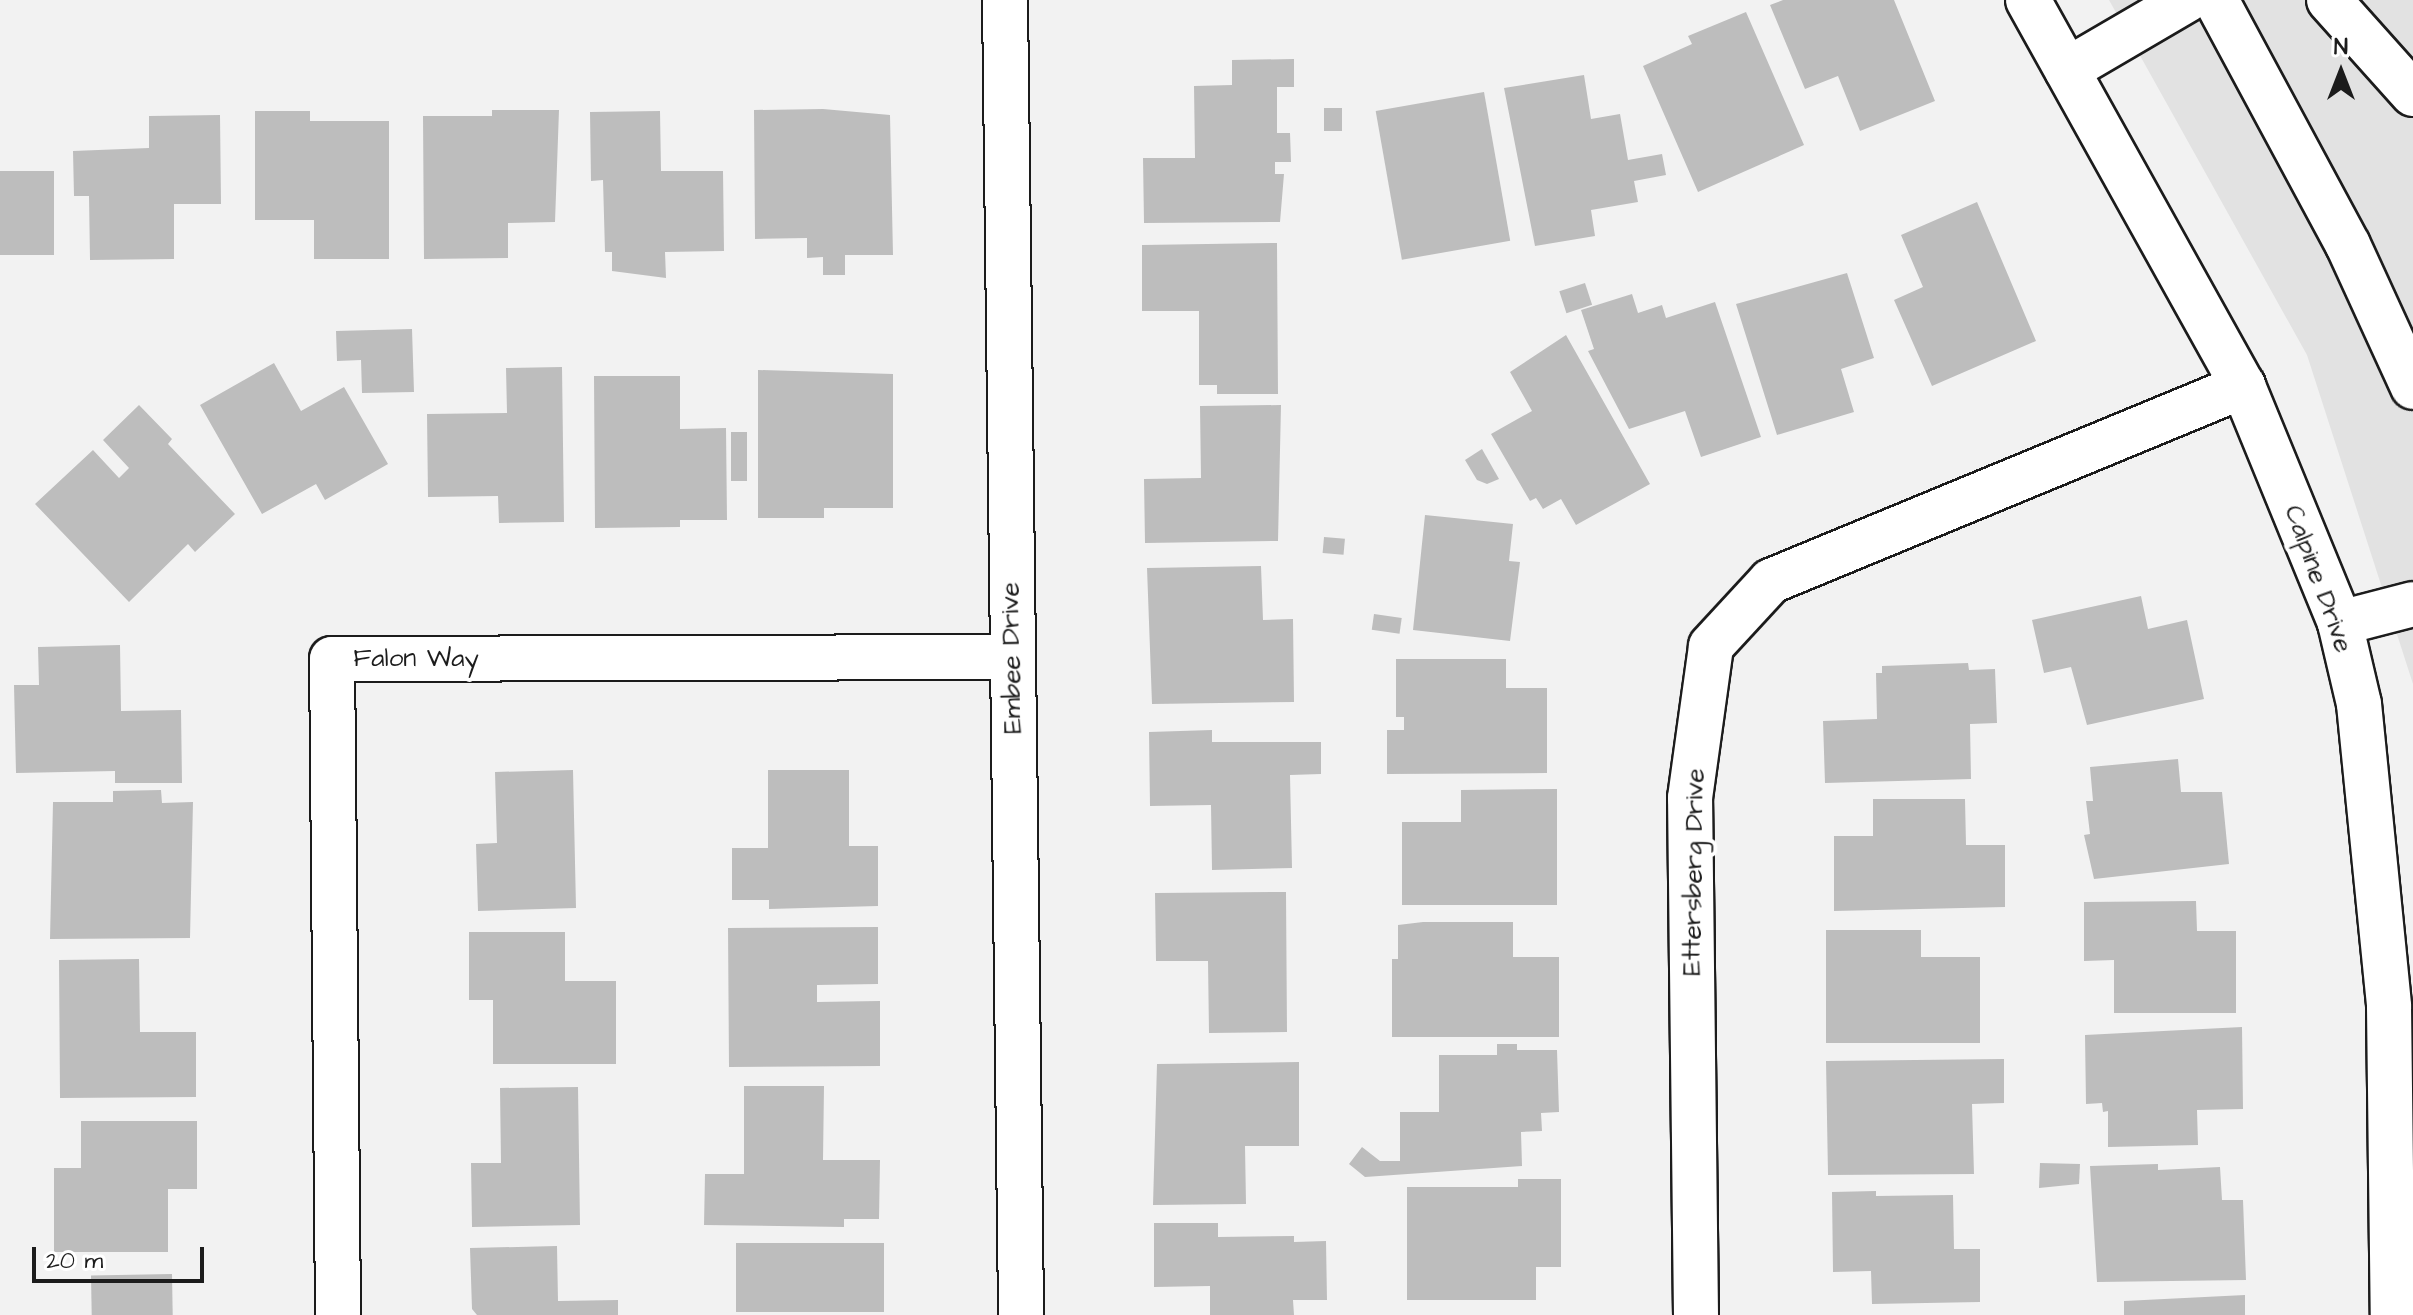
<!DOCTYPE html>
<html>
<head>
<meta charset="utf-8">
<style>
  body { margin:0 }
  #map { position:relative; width:2413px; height:1315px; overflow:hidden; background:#f2f2f2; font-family:"Architects Daughter",sans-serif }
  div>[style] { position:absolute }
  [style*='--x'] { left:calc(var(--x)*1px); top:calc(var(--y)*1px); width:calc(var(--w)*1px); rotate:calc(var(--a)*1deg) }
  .built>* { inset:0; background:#e2e2e2 }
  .building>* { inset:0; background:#bdbdbd; transform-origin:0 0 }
  .roads { filter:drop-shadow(2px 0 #1c1c1c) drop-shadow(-2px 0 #1c1c1c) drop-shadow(0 2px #1c1c1c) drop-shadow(0 -2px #1c1c1c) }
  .minor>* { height:44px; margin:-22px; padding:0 22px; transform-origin:22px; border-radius:22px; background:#fff }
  span { translate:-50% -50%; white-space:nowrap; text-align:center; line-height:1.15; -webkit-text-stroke:8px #fff; paint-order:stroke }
  .street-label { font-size:26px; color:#1c1c1c }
  .north { position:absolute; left:2301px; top:32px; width:80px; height:80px; -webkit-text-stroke:6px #fff; paint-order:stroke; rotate:0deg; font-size:22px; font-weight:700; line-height:32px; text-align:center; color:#1c1c1c }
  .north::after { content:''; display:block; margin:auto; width:28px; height:36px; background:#1c1c1c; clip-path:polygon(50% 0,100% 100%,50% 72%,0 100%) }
  .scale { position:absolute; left:32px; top:1247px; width:172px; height:36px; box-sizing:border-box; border:4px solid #1c1c1c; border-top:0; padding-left:10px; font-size:24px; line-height:28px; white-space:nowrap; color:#1c1c1c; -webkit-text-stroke:6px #fff; paint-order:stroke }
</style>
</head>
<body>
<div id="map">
  <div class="built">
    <div style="clip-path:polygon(2109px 0,2413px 0,2413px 684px,2307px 355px)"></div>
  </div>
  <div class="building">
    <div style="clip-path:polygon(1783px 0,1894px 0,1935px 101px,1860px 131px,1838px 76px,1805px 89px,1770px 5px)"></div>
    <div style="clip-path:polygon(1746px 12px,1804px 145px,1698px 192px,1643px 66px,1692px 44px,1688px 36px)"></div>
    <div style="clip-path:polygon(1294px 59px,1294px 87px,1277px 87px,1277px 133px,1290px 133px,1291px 162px,1275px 162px,1275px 174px,1284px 174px,1280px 222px,1144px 223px,1143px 158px,1195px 158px,1194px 86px,1232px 85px,1232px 60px)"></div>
    <div style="clip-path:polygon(1584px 75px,1591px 119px,1620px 114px,1628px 160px,1662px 154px,1666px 175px,1634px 181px,1638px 202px,1591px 210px,1595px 236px,1535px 246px,1504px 88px)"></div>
    <div style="left:1484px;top:92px;width:151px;height:110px;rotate:80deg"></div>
    <div style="left:1342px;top:108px;width:23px;height:18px;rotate:90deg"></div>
    <div style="clip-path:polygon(823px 109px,890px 115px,893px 255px,845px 255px,845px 275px,823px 275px,823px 257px,807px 258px,807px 238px,755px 239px,754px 110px)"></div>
    <div style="clip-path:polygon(492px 110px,559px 110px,555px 222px,508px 223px,508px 258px,424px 259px,423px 116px,492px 116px)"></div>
    <div style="clip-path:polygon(255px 111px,310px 111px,310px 121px,389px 121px,389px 259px,314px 259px,314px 220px,255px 220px)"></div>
    <div style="clip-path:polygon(660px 111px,661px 171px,723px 171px,724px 251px,665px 252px,666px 278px,612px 271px,612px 252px,605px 252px,603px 180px,591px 181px,590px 112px)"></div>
    <div style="clip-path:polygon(220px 115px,221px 204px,174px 204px,174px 259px,90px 260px,89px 196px,74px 196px,73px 151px,149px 148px,149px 116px)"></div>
    <div style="left:0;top:171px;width:54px;height:84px"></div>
    <div style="clip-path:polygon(1977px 202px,2036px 341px,1932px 386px,1894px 300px,1923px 287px,1901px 235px)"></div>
    <div style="clip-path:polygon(1277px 243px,1278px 394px,1217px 394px,1217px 385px,1199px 385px,1199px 311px,1142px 311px,1142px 245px)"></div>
    <div style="clip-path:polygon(1847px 273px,1874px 358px,1841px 369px,1854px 412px,1777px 435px,1736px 304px)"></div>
    <div style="left:1585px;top:283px;width:23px;height:27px;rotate:72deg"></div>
    <div style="clip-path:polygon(1632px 294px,1638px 313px,1662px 305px,1666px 318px,1715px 302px,1761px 437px,1701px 457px,1685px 411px,1629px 429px,1588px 351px,1594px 349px,1581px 310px)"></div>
    <div style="clip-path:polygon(412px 329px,414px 392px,362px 393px,361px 360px,337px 361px,336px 331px)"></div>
    <div style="clip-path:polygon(1566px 335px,1650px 484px,1576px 525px,1561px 499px,1543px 509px,1536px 498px,1530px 501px,1491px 434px,1532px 411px,1510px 372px)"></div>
    <div style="clip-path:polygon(274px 363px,301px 411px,344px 387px,388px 464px,325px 500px,316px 484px,262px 514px,200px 405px)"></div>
    <div style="clip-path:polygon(562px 367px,564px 522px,499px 523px,498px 496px,428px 497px,427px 414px,507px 413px,506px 368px)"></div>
    <div style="clip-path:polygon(758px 370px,893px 374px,893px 508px,824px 508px,824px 518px,758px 518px)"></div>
    <div style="clip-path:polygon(594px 376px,680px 376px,680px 429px,726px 428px,727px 520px,680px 520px,680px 527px,595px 528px)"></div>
    <div style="clip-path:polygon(139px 405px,172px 439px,168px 444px,235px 514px,195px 552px,188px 544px,129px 602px,35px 504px,93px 450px,119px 478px,129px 468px,103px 440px)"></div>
    <div style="clip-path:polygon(1281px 405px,1278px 541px,1145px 543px,1144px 479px,1201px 478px,1200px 406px)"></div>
    <div style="left:731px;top:432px;width:16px;height:49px"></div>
    <div style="clip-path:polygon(1482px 449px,1499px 479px,1487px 484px,1477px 480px,1465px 460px)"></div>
    <div style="clip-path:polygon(1425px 515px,1513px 524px,1509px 561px,1520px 562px,1510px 641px,1413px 630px)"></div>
    <div style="left:1324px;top:537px;width:21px;height:16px;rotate:5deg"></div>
    <div style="clip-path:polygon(1261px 566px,1263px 620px,1293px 619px,1294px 702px,1152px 704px,1147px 568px)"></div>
    <div style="clip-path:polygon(2141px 596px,2148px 629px,2187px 620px,2204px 699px,2087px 725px,2071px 667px,2044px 673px,2032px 620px)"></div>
    <div style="left:1374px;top:614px;width:28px;height:16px;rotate:8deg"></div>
    <div style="clip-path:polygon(120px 645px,121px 711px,181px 710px,182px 783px,115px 783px,115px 771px,16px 773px,14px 685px,39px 685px,38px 647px)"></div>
    <div style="clip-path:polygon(1396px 659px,1506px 659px,1506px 688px,1547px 688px,1547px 773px,1387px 774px,1387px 730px,1404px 730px,1404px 717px,1396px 717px)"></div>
    <div style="clip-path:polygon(1968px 663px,1969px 670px,1995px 669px,1997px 723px,1970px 724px,1971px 779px,1825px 783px,1823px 721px,1877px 719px,1876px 673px,1882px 673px,1882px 666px)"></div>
    <div style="clip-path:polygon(1212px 730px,1212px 742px,1321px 742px,1321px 774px,1290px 775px,1292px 868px,1212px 870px,1211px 805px,1150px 806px,1149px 732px)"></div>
    <div style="clip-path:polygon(2178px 759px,2181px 792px,2222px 792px,2229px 864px,2094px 879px,2084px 835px,2090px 834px,2086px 801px,2093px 801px,2090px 767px)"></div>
    <div style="clip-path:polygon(573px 770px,576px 908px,478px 911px,476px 844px,497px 843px,495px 772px)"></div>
    <div style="clip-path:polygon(768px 770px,849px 770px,849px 846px,878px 846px,878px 906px,769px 909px,769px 900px,732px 900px,732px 848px,768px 848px)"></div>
    <div style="clip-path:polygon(1557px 789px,1557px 905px,1402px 905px,1402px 822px,1461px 822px,1461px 790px)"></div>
    <div style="clip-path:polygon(161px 790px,162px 803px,193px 802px,190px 938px,50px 939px,53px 802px,113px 802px,113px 791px)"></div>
    <div style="clip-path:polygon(1873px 799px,1965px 799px,1966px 845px,2005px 845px,2005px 907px,1834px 911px,1834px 836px,1873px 836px)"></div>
    <div style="clip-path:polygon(1286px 892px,1287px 1032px,1209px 1033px,1208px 961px,1156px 961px,1155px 893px)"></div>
    <div style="clip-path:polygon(2196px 901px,2197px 931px,2236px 931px,2236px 1013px,2114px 1013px,2114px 960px,2084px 961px,2084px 902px)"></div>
    <div style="clip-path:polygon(1423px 922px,1513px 922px,1513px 957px,1559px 957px,1559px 1037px,1392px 1037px,1392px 959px,1398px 959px,1398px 925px)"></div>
    <div style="clip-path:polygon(878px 927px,878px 984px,817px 985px,817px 1002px,880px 1001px,880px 1066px,729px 1067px,728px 928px)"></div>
    <div style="clip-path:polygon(1826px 930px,1921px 930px,1921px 957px,1980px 957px,1980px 1043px,1826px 1043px)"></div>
    <div style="clip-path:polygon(469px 932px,565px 932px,565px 981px,616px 981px,616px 1064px,493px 1064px,493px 1000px,469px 1000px)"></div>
    <div style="clip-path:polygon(139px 959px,140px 1032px,196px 1032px,196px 1097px,60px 1098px,59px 960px)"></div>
    <div style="clip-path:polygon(2242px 1027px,2243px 1109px,2197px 1110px,2198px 1145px,2108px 1147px,2108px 1111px,2103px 1112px,2102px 1103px,2086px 1104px,2085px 1035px)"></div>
    <div style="clip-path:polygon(1497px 1044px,1517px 1044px,1517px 1050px,1557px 1050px,1559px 1112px,1541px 1113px,1542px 1131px,1521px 1132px,1522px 1166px,1365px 1177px,1349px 1164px,1362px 1147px,1380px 1161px,1400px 1161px,1400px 1112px,1439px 1112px,1439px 1055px,1497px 1055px)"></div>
    <div style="clip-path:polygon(2004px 1059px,2004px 1103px,1972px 1104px,1974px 1174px,1828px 1175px,1826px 1061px)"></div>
    <div style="clip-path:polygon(1299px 1062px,1299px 1146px,1245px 1146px,1246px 1204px,1153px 1205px,1157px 1064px)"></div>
    <div style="clip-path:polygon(744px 1086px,824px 1086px,823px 1160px,880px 1160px,879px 1219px,844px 1219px,844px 1227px,704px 1225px,705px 1174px,744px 1174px)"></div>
    <div style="clip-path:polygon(578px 1087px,580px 1225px,472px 1227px,471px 1163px,501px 1163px,500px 1088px)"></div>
    <div style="clip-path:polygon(81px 1121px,197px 1121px,197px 1189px,168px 1189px,168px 1252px,54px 1252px,54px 1168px,81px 1168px)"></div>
    <div style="clip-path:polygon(2040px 1163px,2080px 1164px,2079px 1184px,2039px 1188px)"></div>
    <div style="clip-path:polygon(2158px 1164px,2158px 1170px,2220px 1167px,2222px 1200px,2243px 1200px,2246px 1280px,2097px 1282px,2090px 1166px)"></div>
    <div style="clip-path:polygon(1518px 1179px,1561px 1179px,1561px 1267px,1536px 1267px,1536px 1300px,1407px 1300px,1407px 1187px,1518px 1187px)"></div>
    <div style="clip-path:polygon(1876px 1191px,1876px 1196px,1953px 1195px,1954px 1249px,1980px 1249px,1980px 1302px,1872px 1304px,1871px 1271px,1833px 1272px,1832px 1192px)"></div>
    <div style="clip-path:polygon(1154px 1223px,1218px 1223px,1218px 1237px,1294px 1236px,1294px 1242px,1326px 1241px,1327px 1300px,1293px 1300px,1294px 1315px,1210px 1315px,1210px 1286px,1154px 1287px)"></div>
    <div style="left:884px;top:1243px;width:69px;height:148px;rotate:90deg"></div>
    <div style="clip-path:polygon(557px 1246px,558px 1301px,618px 1300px,618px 1315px,477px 1315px,472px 1309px,470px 1248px)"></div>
    <div style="left:172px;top:1274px;width:41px;height:81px;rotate:89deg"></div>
    <div style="clip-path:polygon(2245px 1295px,2245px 1315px,2124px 1315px,2124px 1301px)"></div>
  </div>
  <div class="roads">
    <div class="minor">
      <div style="--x:1005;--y:0;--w:1315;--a:89.3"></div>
      <div style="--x:2028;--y:0;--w:442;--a:60.9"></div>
      <div style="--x:2243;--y:386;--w:256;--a:67.7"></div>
      <div style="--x:2340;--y:623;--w:83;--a:76.8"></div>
      <div style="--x:2359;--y:704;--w:304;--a:84.3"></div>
      <div style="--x:2389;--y:1007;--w:308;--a:89.3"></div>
      <div style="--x:2216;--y:0;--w:278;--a:61.7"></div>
      <div style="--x:2348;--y:245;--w:156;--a:65.4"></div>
      <div style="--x:2329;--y:0;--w:126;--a:48.2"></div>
      <div style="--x:2067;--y:70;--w:139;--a:-30.3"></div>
      <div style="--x:2340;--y:623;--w:75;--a:-14.6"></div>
      <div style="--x:338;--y:1315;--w:656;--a:-90.52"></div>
      <div style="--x:332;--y:659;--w:679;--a:-0.17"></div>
      <div style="--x:1696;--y:1315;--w:517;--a:-90.66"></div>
      <div style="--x:1690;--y:798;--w:153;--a:-82.1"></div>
      <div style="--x:1711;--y:646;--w:88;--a:-47.3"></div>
      <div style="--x:1771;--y:581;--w:511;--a:-22.45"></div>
    </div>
  </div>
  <div class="street-label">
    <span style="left:2318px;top:579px;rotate:70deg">Calpine Drive</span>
    <span style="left:1012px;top:658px;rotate:-91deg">Embee Drive</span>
    <span style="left:416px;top:659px">Falon Way</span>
    <span style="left:1694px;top:872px;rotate:-89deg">Ettersberg Drive</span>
  </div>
  <div class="north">N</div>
  <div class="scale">20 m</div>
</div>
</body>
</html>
